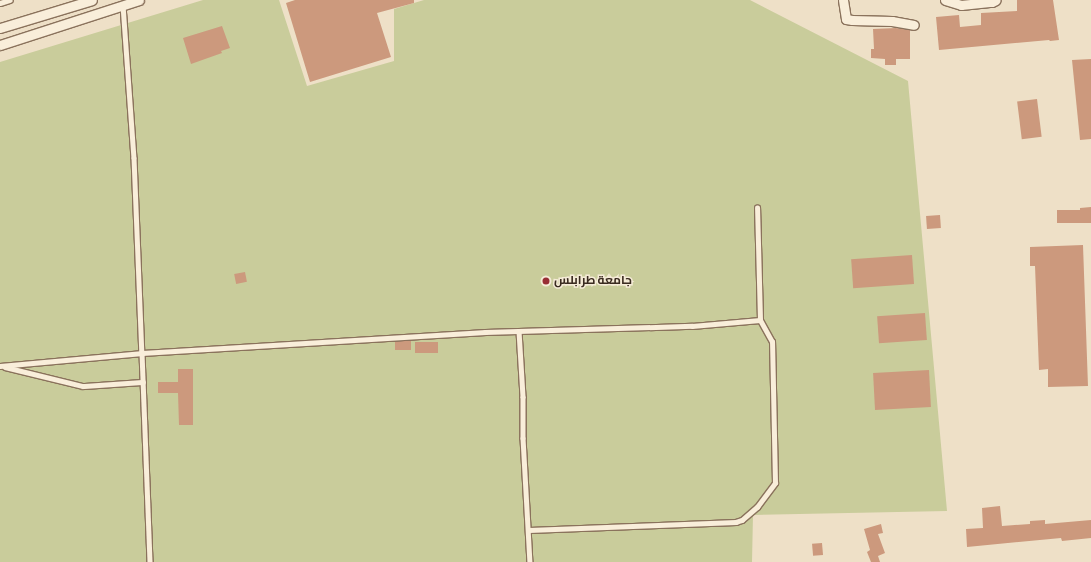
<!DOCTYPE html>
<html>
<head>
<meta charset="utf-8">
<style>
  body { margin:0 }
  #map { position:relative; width:1091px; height:562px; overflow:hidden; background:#eee0c7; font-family:Bitter,Cairo,serif }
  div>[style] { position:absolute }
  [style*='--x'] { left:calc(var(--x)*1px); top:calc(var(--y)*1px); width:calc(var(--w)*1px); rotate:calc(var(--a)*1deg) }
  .green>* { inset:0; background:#c9cc9b }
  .building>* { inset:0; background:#cc997d; transform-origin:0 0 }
  .roads { filter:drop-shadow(1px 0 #8a725c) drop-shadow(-1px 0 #8a725c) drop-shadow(0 1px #8a725c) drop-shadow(0 -1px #8a725c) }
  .lane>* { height:4.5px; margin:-2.25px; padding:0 2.25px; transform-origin:2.25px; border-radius:2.25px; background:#f9eeda }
  .street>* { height:9px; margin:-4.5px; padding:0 4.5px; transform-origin:4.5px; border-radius:4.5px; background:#f9eeda }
  .dots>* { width:11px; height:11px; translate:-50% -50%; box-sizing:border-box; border:2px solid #f5ebd7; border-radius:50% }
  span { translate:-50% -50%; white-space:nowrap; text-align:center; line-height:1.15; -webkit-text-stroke:3px #f5ebd7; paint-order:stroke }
  .poi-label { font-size:12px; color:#3a2b20; font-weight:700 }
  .left { translate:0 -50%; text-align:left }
</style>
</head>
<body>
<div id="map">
  <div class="green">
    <div style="clip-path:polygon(203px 0,279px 0,307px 86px,394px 61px,394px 9px,424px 0,750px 0,908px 81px,947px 511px,753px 515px,752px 562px,0 562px,0 62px)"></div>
  </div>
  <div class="building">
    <div style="clip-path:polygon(295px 0,414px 0,414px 3px,377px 13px,391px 57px,310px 82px,286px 3px)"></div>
    <div style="clip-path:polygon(1017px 0,1053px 0,1059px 40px,1050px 41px,1049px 40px,939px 50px,936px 17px,959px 15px,960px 27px,981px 25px,981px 13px,1017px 11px)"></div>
    <div style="clip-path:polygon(222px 26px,230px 48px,221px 51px,222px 53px,191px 64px,183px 38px)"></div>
    <div style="clip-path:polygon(896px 28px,910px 30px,910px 59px,896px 59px,896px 65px,885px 65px,885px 59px,871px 58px,871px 49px,874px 49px,873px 29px)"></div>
    <div style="clip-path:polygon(1091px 59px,1091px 139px,1080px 140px,1072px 60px)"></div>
    <div style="left:1037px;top:99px;width:38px;height:20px;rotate:83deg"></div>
    <div style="clip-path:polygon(1091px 207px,1091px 223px,1057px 223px,1057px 210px,1080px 210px,1080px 208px)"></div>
    <div style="left:940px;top:215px;width:13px;height:14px;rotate:86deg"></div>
    <div style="clip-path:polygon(1083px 245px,1088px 386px,1048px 387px,1048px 369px,1039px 370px,1035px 266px,1030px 266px,1030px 247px)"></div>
    <div style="left:912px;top:255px;width:29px;height:61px;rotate:86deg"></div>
    <div style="left:245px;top:272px;width:10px;height:11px;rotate:79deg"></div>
    <div style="left:925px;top:313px;width:27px;height:48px;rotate:86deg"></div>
    <div style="left:395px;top:341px;width:16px;height:9px"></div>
    <div style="left:438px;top:342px;width:11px;height:23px;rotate:90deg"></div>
    <div style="clip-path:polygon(178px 369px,193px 369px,193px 425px,179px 425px,178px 393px,158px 393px,158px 382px,178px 382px)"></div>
    <div style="left:929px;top:370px;width:37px;height:56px;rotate:87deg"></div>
    <div style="clip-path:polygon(1000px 506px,1002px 526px,1030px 524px,1030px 521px,1045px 520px,1045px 524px,1091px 520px,1091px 538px,1062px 541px,1061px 538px,967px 547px,966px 529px,983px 528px,982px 508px)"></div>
    <div style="clip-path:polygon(881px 524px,883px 533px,878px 534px,885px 553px,878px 556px,880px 562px,871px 562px,867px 552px,870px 550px,864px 529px)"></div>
    <div style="left:822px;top:543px;width:12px;height:10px;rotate:85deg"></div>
  </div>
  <div class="roads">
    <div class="lane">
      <div style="--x:0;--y:3;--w:10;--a:-17"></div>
      <div style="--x:123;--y:5;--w:153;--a:85.9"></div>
      <div style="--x:134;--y:158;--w:195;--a:87.7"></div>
      <div style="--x:142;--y:353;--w:344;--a:-3.5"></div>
      <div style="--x:485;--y:332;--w:207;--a:-1.7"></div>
      <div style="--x:692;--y:326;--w:68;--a:-5"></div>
      <div style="--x:519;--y:331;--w:66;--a:86.5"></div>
      <div style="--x:523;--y:397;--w:41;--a:90"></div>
      <div style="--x:523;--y:438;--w:124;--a:86.8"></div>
      <div style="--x:0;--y:366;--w:143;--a:-5.2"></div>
      <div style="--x:142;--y:353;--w:209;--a:87.8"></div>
      <div style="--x:5;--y:367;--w:80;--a:13.7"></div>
      <div style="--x:83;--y:386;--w:60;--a:-3.8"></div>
      <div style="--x:529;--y:530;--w:207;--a:-2.2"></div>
      <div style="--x:736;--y:522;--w:6;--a:-18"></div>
      <div style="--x:742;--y:520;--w:20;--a:-41"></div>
      <div style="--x:757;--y:507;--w:30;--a:-53"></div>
      <div style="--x:775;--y:483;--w:141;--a:-91.2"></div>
      <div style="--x:772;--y:342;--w:25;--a:-119"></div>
      <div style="--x:760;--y:320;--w:112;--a:-91.5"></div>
    </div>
    <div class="street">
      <div style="--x:843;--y:0;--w:19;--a:81"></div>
      <div style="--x:846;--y:19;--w:6;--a:9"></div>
      <div style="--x:852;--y:20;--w:40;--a:1.4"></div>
      <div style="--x:892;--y:21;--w:22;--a:10"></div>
      <div style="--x:945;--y:0;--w:17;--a:17"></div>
      <div style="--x:961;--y:5;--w:31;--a:-6"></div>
      <div style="--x:992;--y:2;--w:4;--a:-27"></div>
      <div style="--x:0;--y:28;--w:96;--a:-16.9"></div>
      <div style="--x:0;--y:45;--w:146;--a:-17.9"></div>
    </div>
  </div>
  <div class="dots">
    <div style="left:546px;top:281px;background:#982d34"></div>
  </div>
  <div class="poi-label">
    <span class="left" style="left:554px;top:281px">جامعة طرابلس</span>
  </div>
</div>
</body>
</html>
